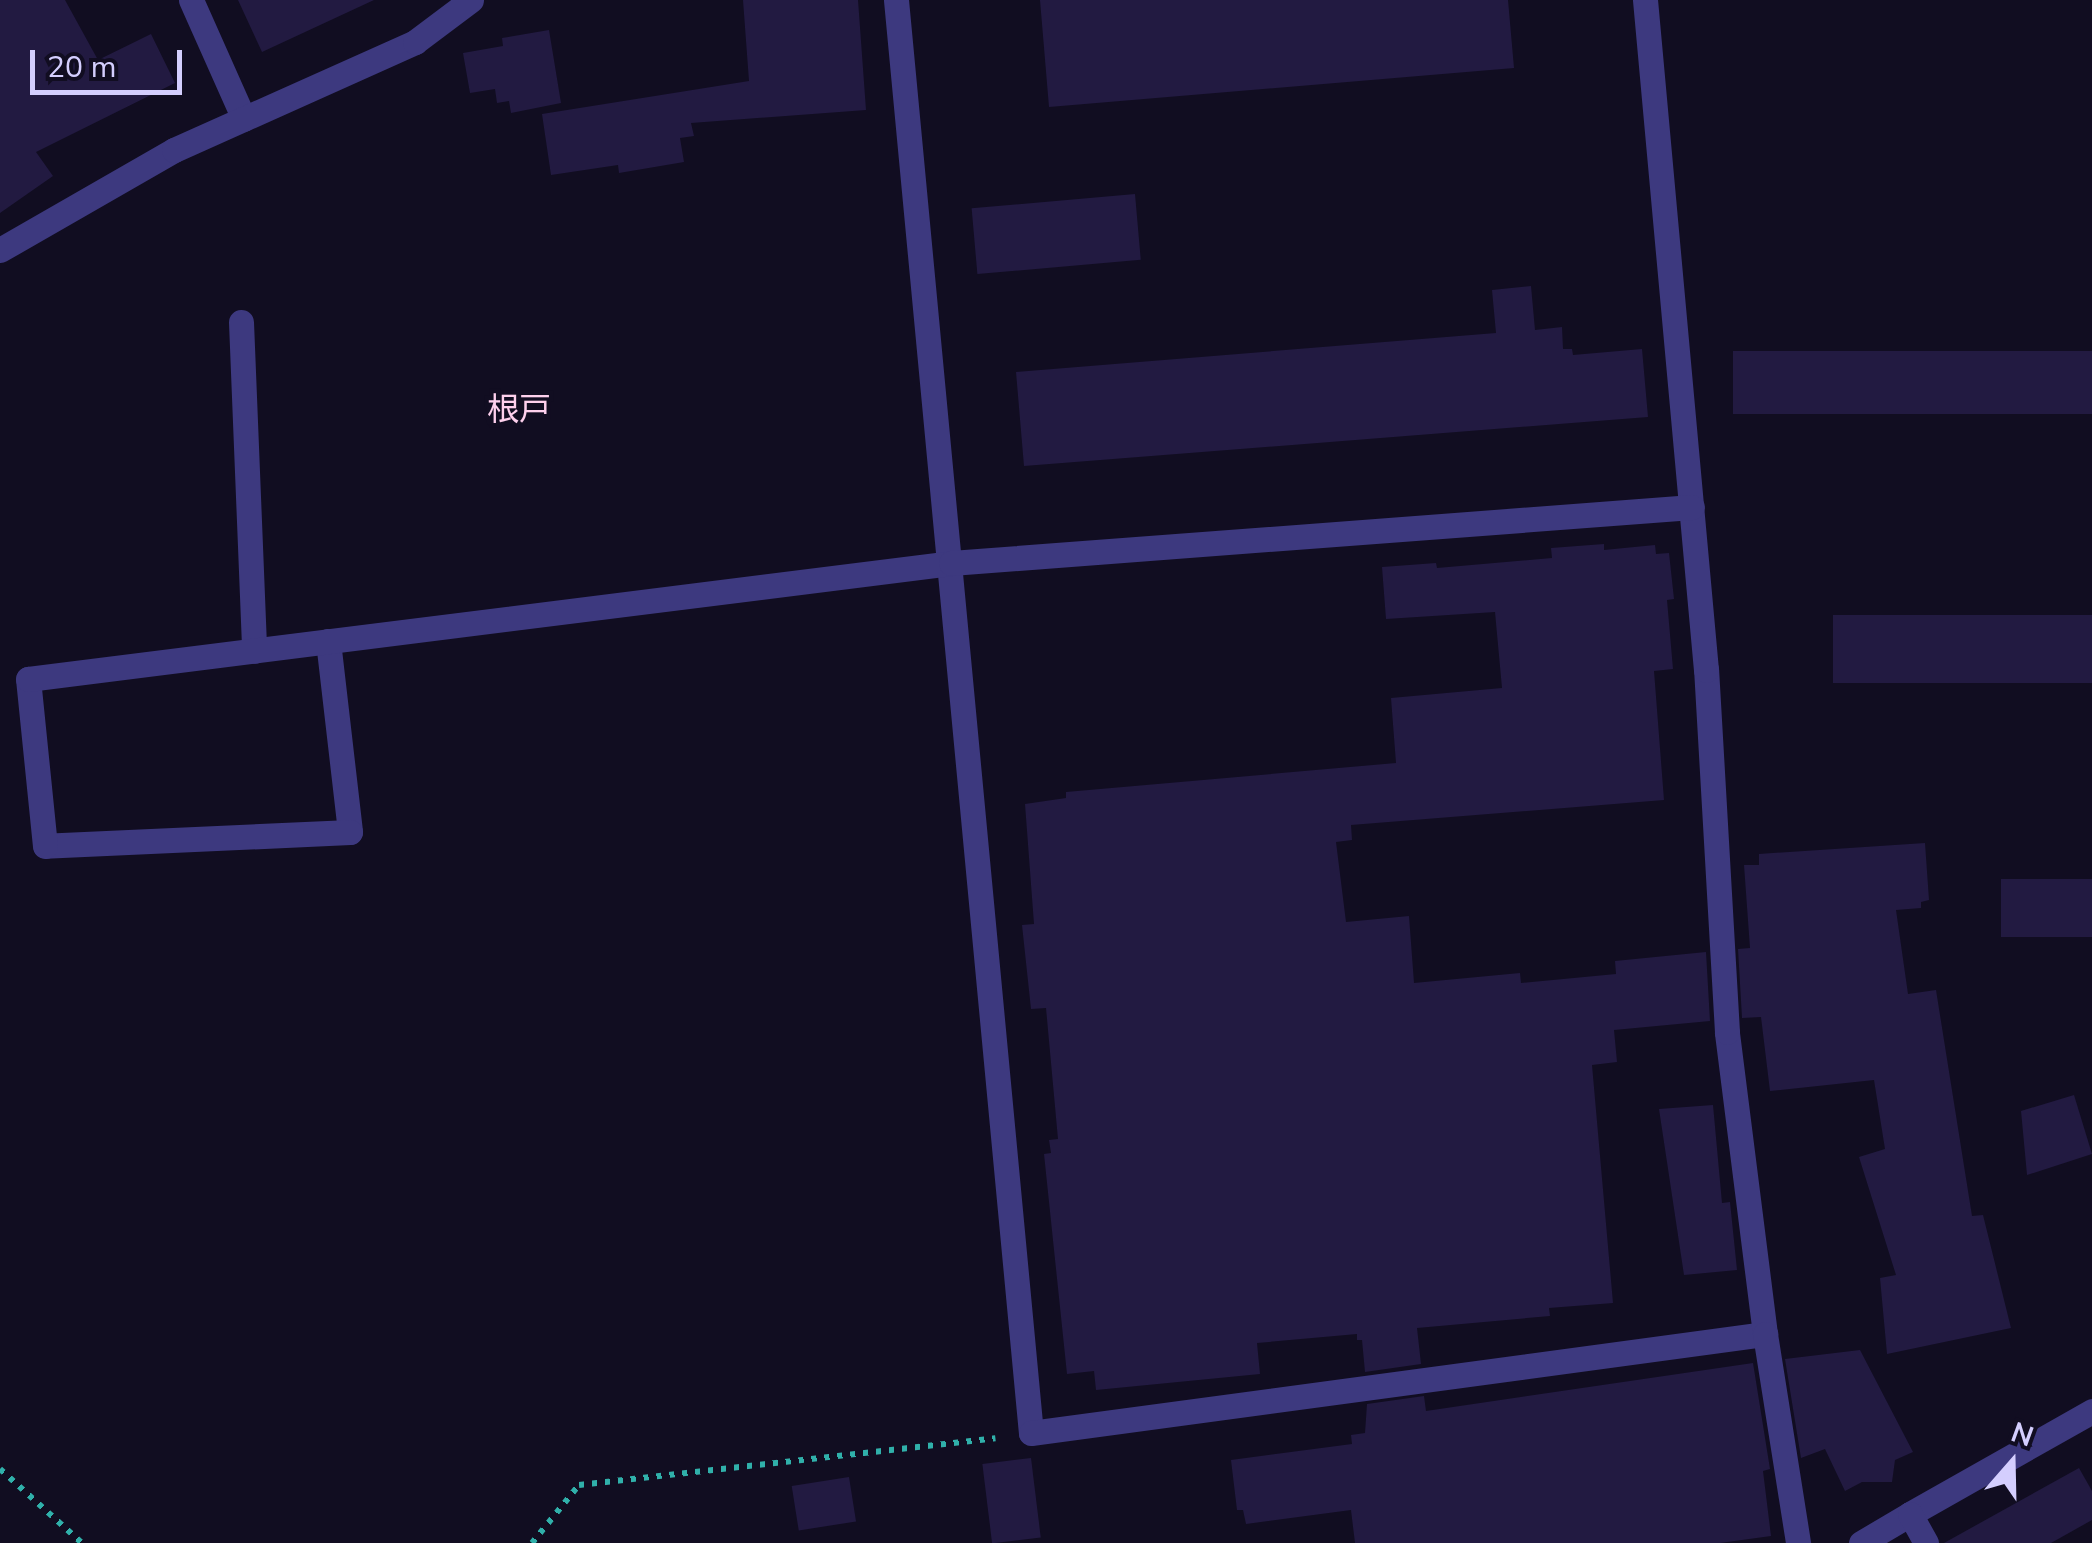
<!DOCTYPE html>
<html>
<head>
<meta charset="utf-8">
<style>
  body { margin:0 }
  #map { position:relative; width:2092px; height:1543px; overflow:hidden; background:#110d21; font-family:"Nunito Sans","Noto Sans JP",sans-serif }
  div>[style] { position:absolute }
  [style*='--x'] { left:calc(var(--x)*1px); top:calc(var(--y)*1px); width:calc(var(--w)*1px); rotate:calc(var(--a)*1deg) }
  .building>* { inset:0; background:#221a41; transform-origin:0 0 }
  .path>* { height:6px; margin-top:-3px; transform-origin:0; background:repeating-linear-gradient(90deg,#30b0aa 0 5px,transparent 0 13px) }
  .service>* { height:25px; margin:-12.5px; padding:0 12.5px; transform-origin:12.5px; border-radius:12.5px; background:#3d397f }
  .minor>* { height:25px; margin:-12.5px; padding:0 12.5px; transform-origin:12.5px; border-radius:12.5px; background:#3d397f }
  span { translate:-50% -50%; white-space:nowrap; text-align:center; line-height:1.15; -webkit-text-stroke:9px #110d21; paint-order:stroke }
  .neighbourhood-label { font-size:32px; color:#fed0ed }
  .north { position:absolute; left:1962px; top:1413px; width:100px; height:100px; -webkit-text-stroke:8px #110d21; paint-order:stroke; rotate:20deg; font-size:28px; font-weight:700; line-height:40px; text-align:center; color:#d4cefe }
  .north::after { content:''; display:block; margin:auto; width:35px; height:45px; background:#d4cefe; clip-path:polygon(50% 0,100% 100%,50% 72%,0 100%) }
  .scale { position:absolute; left:30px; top:50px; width:152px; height:45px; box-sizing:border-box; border:5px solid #d4cefe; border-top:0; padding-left:12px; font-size:30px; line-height:35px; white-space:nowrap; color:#d4cefe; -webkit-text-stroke:8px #110d21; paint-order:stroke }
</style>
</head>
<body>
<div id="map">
  <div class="building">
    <div style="clip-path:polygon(0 0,65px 0,98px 60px,151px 34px,175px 83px,36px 152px,53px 176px,0 213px)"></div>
    <div style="clip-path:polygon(238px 0,374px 0,262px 52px)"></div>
    <div style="clip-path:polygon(743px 0,858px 0,866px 110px,691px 123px,694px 136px,680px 138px,684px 162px,619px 173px,618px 165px,551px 175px,542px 114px,749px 81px)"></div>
    <div style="clip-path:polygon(1040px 0,1508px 0,1514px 68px,1049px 107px)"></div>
    <div style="clip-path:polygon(549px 30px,561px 103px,511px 113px,509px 101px,497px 103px,495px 89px,470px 93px,463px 53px,503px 46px,502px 38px)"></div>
    <div style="left:1135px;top:194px;width:66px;height:164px;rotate:85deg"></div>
    <div style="clip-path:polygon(1531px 286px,1535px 330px,1562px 327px,1563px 349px,1572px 349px,1573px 355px,1642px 349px,1648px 417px,1024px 466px,1016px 372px,1496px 333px,1492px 290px)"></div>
    <div style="left:2092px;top:351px;width:63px;height:359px;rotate:90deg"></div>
    <div style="clip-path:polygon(1604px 544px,1604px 550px,1655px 545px,1656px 554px,1669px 553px,1674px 599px,1667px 600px,1673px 669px,1654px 671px,1664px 800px,1351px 825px,1352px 840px,1336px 842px,1346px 922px,1409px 916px,1414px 983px,1520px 973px,1521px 983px,1616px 974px,1615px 961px,1706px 952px,1710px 1021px,1614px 1030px,1617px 1062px,1592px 1065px,1613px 1303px,1549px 1308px,1550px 1316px,1417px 1328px,1421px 1364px,1365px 1372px,1362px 1340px,1357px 1340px,1357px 1334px,1257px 1343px,1260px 1374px,1096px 1390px,1094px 1371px,1067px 1374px,1044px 1154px,1051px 1153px,1049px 1140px,1058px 1139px,1046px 1008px,1031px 1009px,1022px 925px,1034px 924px,1025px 804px,1066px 798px,1066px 792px,1396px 763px,1391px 698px,1502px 688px,1495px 612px,1386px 619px,1382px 567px,1436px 563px,1437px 568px,1552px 558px,1551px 548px)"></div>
    <div style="left:2092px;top:615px;width:68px;height:259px;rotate:90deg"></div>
    <div style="clip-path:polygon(1925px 843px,1929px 900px,1921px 902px,1921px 908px,1896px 910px,1908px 994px,1936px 990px,1972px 1216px,1983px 1215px,2011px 1328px,1887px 1354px,1880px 1278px,1896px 1275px,1859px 1157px,1885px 1149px,1874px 1080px,1770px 1091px,1761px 1017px,1742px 1018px,1738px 949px,1750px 948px,1744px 865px,1759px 865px,1759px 854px)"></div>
    <div style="left:2092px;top:879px;width:58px;height:91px;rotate:90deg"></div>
    <div style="clip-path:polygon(2074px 1095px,2092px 1154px,2027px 1175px,2021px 1111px)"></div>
    <div style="clip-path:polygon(1713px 1105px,1722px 1203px,1730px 1202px,1737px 1270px,1684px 1275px,1659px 1109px)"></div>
    <div style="clip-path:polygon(1860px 1350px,1913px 1452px,1895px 1460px,1892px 1482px,1862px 1482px,1845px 1491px,1825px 1449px,1801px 1458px,1785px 1359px)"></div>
    <div style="clip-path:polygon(1753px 1363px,1770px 1469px,1763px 1471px,1771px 1536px,1720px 1543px,1355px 1543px,1351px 1510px,1246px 1524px,1243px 1510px,1237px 1510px,1231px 1460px,1352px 1444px,1351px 1435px,1365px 1433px,1367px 1404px,1424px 1396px,1426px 1411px)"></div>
    <div style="left:1031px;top:1458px;width:80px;height:49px;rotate:83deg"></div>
    <div style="clip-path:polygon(2079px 1468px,2092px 1491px,2092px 1520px,2051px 1543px,1944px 1543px)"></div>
    <div style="left:849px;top:1477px;width:45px;height:58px;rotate:81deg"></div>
  </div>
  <div class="path">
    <div style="--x:0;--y:1469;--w:110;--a:42.1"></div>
    <div style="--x:532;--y:1543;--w:75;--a:-51"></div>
    <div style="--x:579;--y:1485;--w:419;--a:-6.4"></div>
  </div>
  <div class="service">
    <div style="--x:1910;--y:1514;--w:209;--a:-29.5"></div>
  </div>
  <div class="minor">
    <div style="--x:191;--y:0;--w:130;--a:66"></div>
    <div style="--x:896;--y:0;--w:1439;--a:84.62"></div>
    <div style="--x:1031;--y:1433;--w:741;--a:-7.68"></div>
    <div style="--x:1765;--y:1334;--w:304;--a:-97.2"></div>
    <div style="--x:1727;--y:1032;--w:363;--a:-93.3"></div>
    <div style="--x:1706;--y:670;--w:673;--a:-95.2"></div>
    <div style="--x:0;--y:250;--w:201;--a:-29.9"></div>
    <div style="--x:174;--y:150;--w:264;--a:-24.1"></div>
    <div style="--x:415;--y:42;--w:70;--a:-36.9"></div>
    <div style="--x:241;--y:322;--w:329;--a:87.7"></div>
    <div style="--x:328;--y:641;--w:192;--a:83.4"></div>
    <div style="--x:350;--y:832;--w:305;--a:177.4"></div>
    <div style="--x:45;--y:846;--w:168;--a:-95.8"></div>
    <div style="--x:28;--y:679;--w:930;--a:-7.16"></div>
    <div style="--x:951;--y:563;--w:743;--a:-4.32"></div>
    <div style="--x:1765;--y:1334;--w:212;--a:81"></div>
    <div style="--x:1861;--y:1543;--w:57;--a:-30.6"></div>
    <div style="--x:1910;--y:1514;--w:33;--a:61"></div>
  </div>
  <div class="neighbourhood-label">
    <span style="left:519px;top:410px">根戸</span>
  </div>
  <div class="north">N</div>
  <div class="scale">20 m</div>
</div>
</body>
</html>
